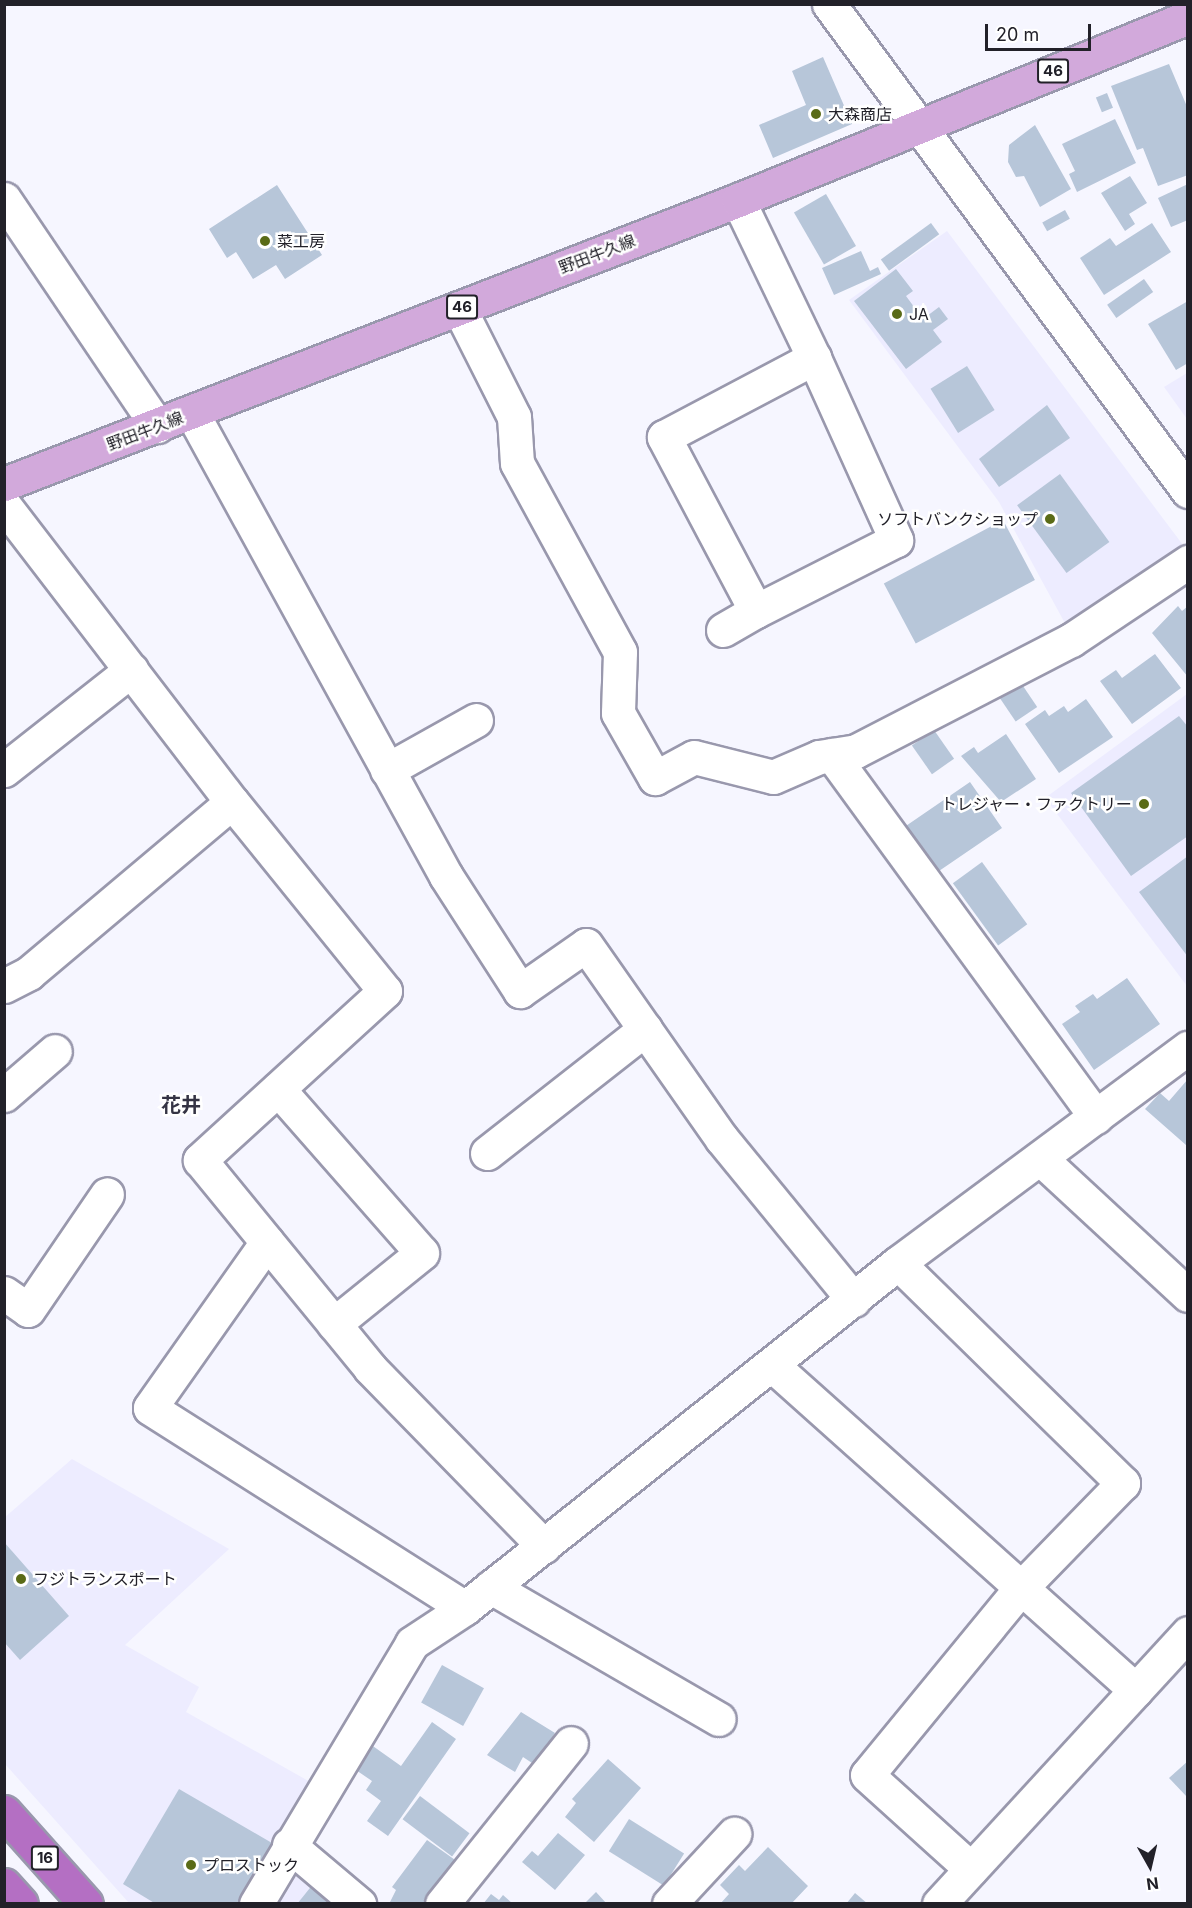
<!DOCTYPE html>
<html>
<head>
<meta charset="utf-8">
<style>
  body { margin:0 }
  #map { position:relative; width:1192px; height:1908px; overflow:hidden; background:#f6f6ff; font-family:Inter,"Noto Sans JP",sans-serif }
  div>[style] { position:absolute }
  [style*='--x'] { left:calc(var(--x)*1px); top:calc(var(--y)*1px); width:calc(var(--w)*1px); rotate:calc(var(--a)*1deg) }
  .built>* { inset:0; background:#edecff }
  .building>* { inset:0; background:#b7c6d9; transform-origin:0 0 }
  .roads { filter:drop-shadow(2px 0 #9998ad) drop-shadow(-2px 0 #9998ad) drop-shadow(0 2px #9998ad) drop-shadow(0 -2px #9998ad) }
  .minor>* { height:33px; margin:-16.5px; padding:0 16.5px; transform-origin:16.5px; border-radius:16.5px; background:#fff }
  .major>* { height:33px; margin:-16.5px; padding:0 16.5px; transform-origin:16.5px; border-radius:16.5px; background:#d2a9db }
  .highway>* { height:33px; margin:-16.5px; padding:0 16.5px; transform-origin:16.5px; border-radius:16.5px; background:#b46fc3 }
  .dots>* { width:16px; height:16px; translate:-50% -50%; box-sizing:border-box; border:3px solid #fff; border-radius:50% }
  span { translate:-50% -50%; white-space:nowrap; text-align:center; line-height:1.15; -webkit-text-stroke:5px #fff; paint-order:stroke }
  .shield-label span { padding:2px 4px; background:#fff; border:2px solid; border-radius:4px; -webkit-text-stroke-width:0 }
  .shield-label { font-size:15px; color:#222129; font-weight:700 }
  .poi-label { font-size:16px; color:#222129 }
  .left { translate:0 -50%; text-align:left }
  .right { translate:-100% -50%; text-align:right }
  .street-label { font-size:16px; color:#222129 }
  .quarter-label { font-size:20px; color:#343344; font-weight:700 }
  .frame { position:absolute; inset:0; border:6px solid #222129; pointer-events:none }
  .north { position:absolute; left:1120px; top:1836px; width:60px; height:60px; -webkit-text-stroke:4px #fff; paint-order:stroke; rotate:172deg; font-size:16px; font-weight:700; line-height:24px; text-align:center; color:#222129 }
  .north::after { content:''; display:block; margin:auto; width:21px; height:27px; background:#222129; clip-path:polygon(50% 0,100% 100%,50% 72%,0 100%) }
  .scale { position:absolute; left:985px; top:24px; width:106px; height:27px; box-sizing:border-box; border:3px solid #222129; border-top:0; padding-left:8px; font-size:18px; line-height:21px; white-space:nowrap; color:#222129; -webkit-text-stroke:4px #fff; paint-order:stroke }
</style>
</head>
<body>
<div id="map">
  <div class="built">
    <div style="clip-path:polygon(947px 231px,1186px 549px,1067px 627px,999px 502px,849px 300px)"></div>
    <div style="clip-path:polygon(1187px 373px,1187px 419px,1164px 387px)"></div>
    <div style="clip-path:polygon(1187px 694px,1187px 986px,1045px 798px)"></div>
    <div style="clip-path:polygon(72px 1459px,229px 1549px,125px 1645px,199px 1687px,186px 1712px,312px 1783px,243px 1903px,129px 1903px,5px 1764px,4px 1518px)"></div>
    <div style="clip-path:polygon(293px 1863px,345px 1904px,269px 1904px)"></div>
  </div>
  <div class="building">
    <div style="clip-path:polygon(823px 57px,852px 124px,773px 158px,759px 125px,806px 105px,792px 71px)"></div>
    <div style="clip-path:polygon(1169px 64px,1188px 109px,1188px 175px,1158px 186px,1143px 148px,1137px 150px,1111px 86px)"></div>
    <div style="left:1107px;top:93px;width:16px;height:12px;rotate:68deg"></div>
    <div style="clip-path:polygon(1115px 119px,1136px 163px,1077px 192px,1069px 174px,1075px 171px,1062px 144px)"></div>
    <div style="clip-path:polygon(1035px 125px,1071px 189px,1040px 207px,1024px 176px,1016px 177px,1008px 162px,1009px 145px)"></div>
    <div style="clip-path:polygon(1130px 176px,1147px 203px,1129px 214px,1135px 224px,1125px 231px,1101px 193px)"></div>
    <div style="clip-path:polygon(1188px 184px,1188px 220px,1171px 227px,1158px 198px)"></div>
    <div style="clip-path:polygon(277px 185px,322px 255px,285px 279px,276px 265px,253px 279px,236px 252px,227px 258px,209px 229px)"></div>
    <div style="left:826px;top:194px;width:60px;height:37px;rotate:60deg"></div>
    <div style="left:1065px;top:210px;width:10px;height:26px;rotate:61deg"></div>
    <div style="left:931px;top:223px;width:14px;height:62px;rotate:54deg"></div>
    <div style="clip-path:polygon(1152px 223px,1171px 252px,1104px 295px,1080px 258px,1110px 238px,1116px 246px)"></div>
    <div style="clip-path:polygon(861px 251px,870px 271px,878px 267px,881px 274px,834px 295px,822px 268px)"></div>
    <div style="clip-path:polygon(896px 269px,913px 291px,906px 296px,923px 319px,939px 307px,948px 319px,933px 330px,942px 342px,906px 369px,854px 301px)"></div>
    <div style="left:1144px;top:279px;width:16px;height:45px;rotate:55deg"></div>
    <div style="clip-path:polygon(1188px 301px,1188px 363px,1176px 370px,1148px 324px)"></div>
    <div style="left:967px;top:366px;width:52px;height:43px;rotate:58deg"></div>
    <div style="clip-path:polygon(1047px 405px,1070px 438px,999px 487px,979px 459px)"></div>
    <div style="left:1060px;top:474px;width:84px;height:53px;rotate:54deg"></div>
    <div style="left:1003px;top:520px;width:68px;height:135px;rotate:62deg"></div>
    <div style="clip-path:polygon(1178px 606px,1182px 611px,1188px 606px,1188px 677px,1152px 633px)"></div>
    <div style="clip-path:polygon(1155px 654px,1181px 688px,1132px 724px,1100px 681px,1116px 670px,1122px 678px)"></div>
    <div style="left:1021px;top:683px;width:29px;height:26px;rotate:56deg"></div>
    <div style="clip-path:polygon(1086px 699px,1113px 737px,1059px 773px,1025px 724px,1045px 710px,1049px 716px,1064px 706px,1068px 712px)"></div>
    <div style="clip-path:polygon(1179px 716px,1188px 727px,1188px 836px,1131px 876px,1071px 793px)"></div>
    <div style="left:934px;top:730px;width:35px;height:27px;rotate:55deg"></div>
    <div style="clip-path:polygon(1006px 734px,1036px 779px,1001px 802px,961px 756px,974px 747px,978px 753px)"></div>
    <div style="clip-path:polygon(970px 782px,1002px 828px,939px 871px,933px 863px,927px 868px,900px 830px)"></div>
    <div style="clip-path:polygon(1188px 856px,1188px 957px,1139px 892px)"></div>
    <div style="left:982px;top:862px;width:77px;height:36px;rotate:54deg"></div>
    <div style="clip-path:polygon(1127px 978px,1160px 1024px,1094px 1070px,1062px 1024px,1080px 1012px,1075px 1006px,1093px 994px,1097px 999px)"></div>
    <div style="clip-path:polygon(1188px 1079px,1188px 1144px,1186px 1145px,1145px 1109px,1160px 1093px,1169px 1101px)"></div>
    <div style="clip-path:polygon(4px 1542px,69px 1616px,20px 1660px,4px 1642px)"></div>
    <div style="left:442px;top:1665px;width:48px;height:43px;rotate:29deg"></div>
    <div style="clip-path:polygon(521px 1712px,555px 1733px,535px 1765px,523px 1757px,515px 1772px,487px 1755px)"></div>
    <div style="clip-path:polygon(432px 1722px,456px 1739px,388px 1836px,367px 1821px,381px 1801px,366px 1790px,372px 1781px,353px 1768px,370px 1744px,401px 1766px)"></div>
    <div style="clip-path:polygon(608px 1759px,641px 1788px,594px 1842px,565px 1817px,576px 1803px,572px 1799px)"></div>
    <div style="clip-path:polygon(1188px 1761px,1188px 1798px,1169px 1778px)"></div>
    <div style="clip-path:polygon(179px 1789px,272px 1843px,237px 1904px,156px 1904px,123px 1884px)"></div>
    <div style="left:420px;top:1796px;width:62px;height:29px;rotate:37deg"></div>
    <div style="left:629px;top:1819px;width:65px;height:38px;rotate:32deg"></div>
    <div style="clip-path:polygon(558px 1833px,585px 1855px,555px 1890px,522px 1862px,532px 1851px,538px 1856px)"></div>
    <div style="clip-path:polygon(427px 1840px,458px 1862px,426px 1904px,389px 1904px,396px 1890px,392px 1887px)"></div>
    <div style="clip-path:polygon(768px 1847px,808px 1886px,791px 1904px,720px 1904px,729px 1894px,720px 1885px,739px 1865px,745px 1871px)"></div>
    <div style="clip-path:polygon(314px 1883px,338px 1904px,297px 1904px)"></div>
    <div style="clip-path:polygon(596px 1892px,607px 1904px,584px 1904px)"></div>
    <div style="clip-path:polygon(855px 1893px,868px 1904px,846px 1904px)"></div>
    <div style="clip-path:polygon(491px 1894px,499px 1900px,503px 1895px,513px 1904px,483px 1904px)"></div>
  </div>
  <div class="roads">
    <div class="minor">
      <div style="--x:829;--y:4;--w:605;--a:53.6"></div>
      <div style="--x:4;--y:199;--w:274;--a:56"></div>
      <div style="--x:738;--y:200;--w:175;--a:64.3"></div>
      <div style="--x:814;--y:358;--w:200;--a:65.7"></div>
      <div style="--x:896;--y:540;--w:157;--a:153.1"></div>
      <div style="--x:756;--y:611;--w:197;--a:-117.9"></div>
      <div style="--x:664;--y:437;--w:170;--a:-27.8"></div>
      <div style="--x:459;--y:308;--w:122;--a:63.2"></div>
      <div style="--x:514;--y:417;--w:46;--a:86.3"></div>
      <div style="--x:517;--y:463;--w:215;--a:61.4"></div>
      <div style="--x:620;--y:652;--w:61;--a:91.9"></div>
      <div style="--x:618;--y:713;--w:75;--a:60.4"></div>
      <div style="--x:655;--y:778;--w:44;--a:-28.3"></div>
      <div style="--x:694;--y:757;--w:81;--a:14.2"></div>
      <div style="--x:773;--y:777;--w:50;--a:-23.5"></div>
      <div style="--x:819;--y:757;--w:37;--a:-9"></div>
      <div style="--x:856;--y:751;--w:242;--a:-27.3"></div>
      <div style="--x:1071;--y:640;--w:141;--a:-33.7"></div>
      <div style="--x:192;--y:413;--w:528;--a:61.25"></div>
      <div style="--x:446;--y:876;--w:137;--a:57.2"></div>
      <div style="--x:520;--y:991;--w:80;--a:-34.9"></div>
      <div style="--x:586;--y:945;--w:237;--a:55"></div>
      <div style="--x:722;--y:1139;--w:208;--a:50.7"></div>
      <div style="--x:4;--y:505;--w:374;--a:52.5"></div>
      <div style="--x:232;--y:802;--w:243;--a:51"></div>
      <div style="--x:385;--y:991;--w:251;--a:137.6"></div>
      <div style="--x:200;--y:1160;--w:269;--a:50.7"></div>
      <div style="--x:370;--y:1368;--w:249;--a:45.7"></div>
      <div style="--x:723;--y:630;--w:38;--a:-30"></div>
      <div style="--x:832;--y:755;--w:448;--a:53.9"></div>
      <div style="--x:4;--y:770;--w:162;--a:-38.2"></div>
      <div style="--x:387;--y:770;--w:102;--a:-29.3"></div>
      <div style="--x:4;--y:986;--w:28;--a:-27"></div>
      <div style="--x:29;--y:973;--w:265;--a:-40.1"></div>
      <div style="--x:278;--y:1089;--w:218;--a:48.7"></div>
      <div style="--x:422;--y:1253;--w:113;--a:141.1"></div>
      <div style="--x:4;--y:1095;--w:67;--a:-40.8"></div>
      <div style="--x:487;--y:1153;--w:201;--a:-38.1"></div>
      <div style="--x:1041;--y:1159;--w:200;--a:42.8"></div>
      <div style="--x:267;--y:1242;--w:203;--a:125.2"></div>
      <div style="--x:150;--y:1408;--w:373;--a:32.4"></div>
      <div style="--x:898;--y:1263;--w:315;--a:44.4"></div>
      <div style="--x:1123;--y:1483;--w:149;--a:134.2"></div>
      <div style="--x:1019;--y:1590;--w:239;--a:129.4"></div>
      <div style="--x:867;--y:1775;--w:140;--a:42.1"></div>
      <div style="--x:4;--y:1293;--w:29;--a:35"></div>
      <div style="--x:28;--y:1310;--w:140;--a:-55.7"></div>
      <div style="--x:772;--y:1365;--w:488;--a:41.8"></div>
      <div style="--x:491;--y:1587;--w:263;--a:30.1"></div>
      <div style="--x:289;--y:1845;--w:92;--a:40.1"></div>
      <div style="--x:256;--y:1904;--w:304;--a:-59.1"></div>
      <div style="--x:412;--y:1643;--w:64;--a:-33.4"></div>
      <div style="--x:465;--y:1608;--w:554;--a:-38.55"></div>
      <div style="--x:898;--y:1263;--w:361;--a:-36.6"></div>
      <div style="--x:442;--y:1904;--w:206;--a:-51.3"></div>
      <div style="--x:669;--y:1904;--w:96;--a:-47.1"></div>
      <div style="--x:939;--y:1904;--w:368;--a:-47.4"></div>
    </div>
    <div class="major">
      <div style="--x:4;--y:484;--w:787;--a:-21.15"></div>
      <div style="--x:738;--y:200;--w:486;--a:-22.1"></div>
    </div>
    <div class="highway">
      <div style="--x:4;--y:1812;--w:123;--a:48.3"></div>
      <div style="--x:4;--y:1885;--w:25;--a:48"></div>
    </div>
  </div>
  <div class="dots">
    <div style="left:816px;top:114px;background:#5a6b17"></div>
    <div style="left:265px;top:241px;background:#5a6b17"></div>
    <div style="left:897px;top:314px;background:#5a6b17"></div>
    <div style="left:1050px;top:519px;background:#5a6b17"></div>
    <div style="left:1144px;top:804px;background:#5a6b17"></div>
    <div style="left:21px;top:1579px;background:#5a6b17"></div>
    <div style="left:191px;top:1865px;background:#5a6b17"></div>
  </div>
  <div class="shield-label">
    <span style="left:1053px;top:71px">46</span>
    <span style="left:462px;top:307px">46</span>
    <span style="left:45px;top:1858px">16</span>
  </div>
  <div class="poi-label">
    <span class="left" style="left:828px;top:114px">大森商店</span>
    <span class="left" style="left:277px;top:241px">菜工房</span>
    <span class="left" style="left:909px;top:314px">JA</span>
    <span class="right" style="left:1038px;top:519px">ソフトバンクショップ</span>
    <span class="right" style="left:1132px;top:804px">トレジャー・ファクトリー</span>
    <span class="left" style="left:33px;top:1579px">フジトランスポート</span>
    <span class="left" style="left:203px;top:1865px">プロストック</span>
  </div>
  <div class="street-label">
    <span style="left:597px;top:254px;rotate:-21deg">野田牛久線</span>
    <span style="left:145px;top:431px;rotate:-21deg">野田牛久線</span>
  </div>
  <div class="quarter-label">
    <span style="left:181px;top:1105px">花井</span>
  </div>
  <div class="frame"></div>
  <div class="north">N</div>
  <div class="scale">20 m</div>
</div>
</body>
</html>
